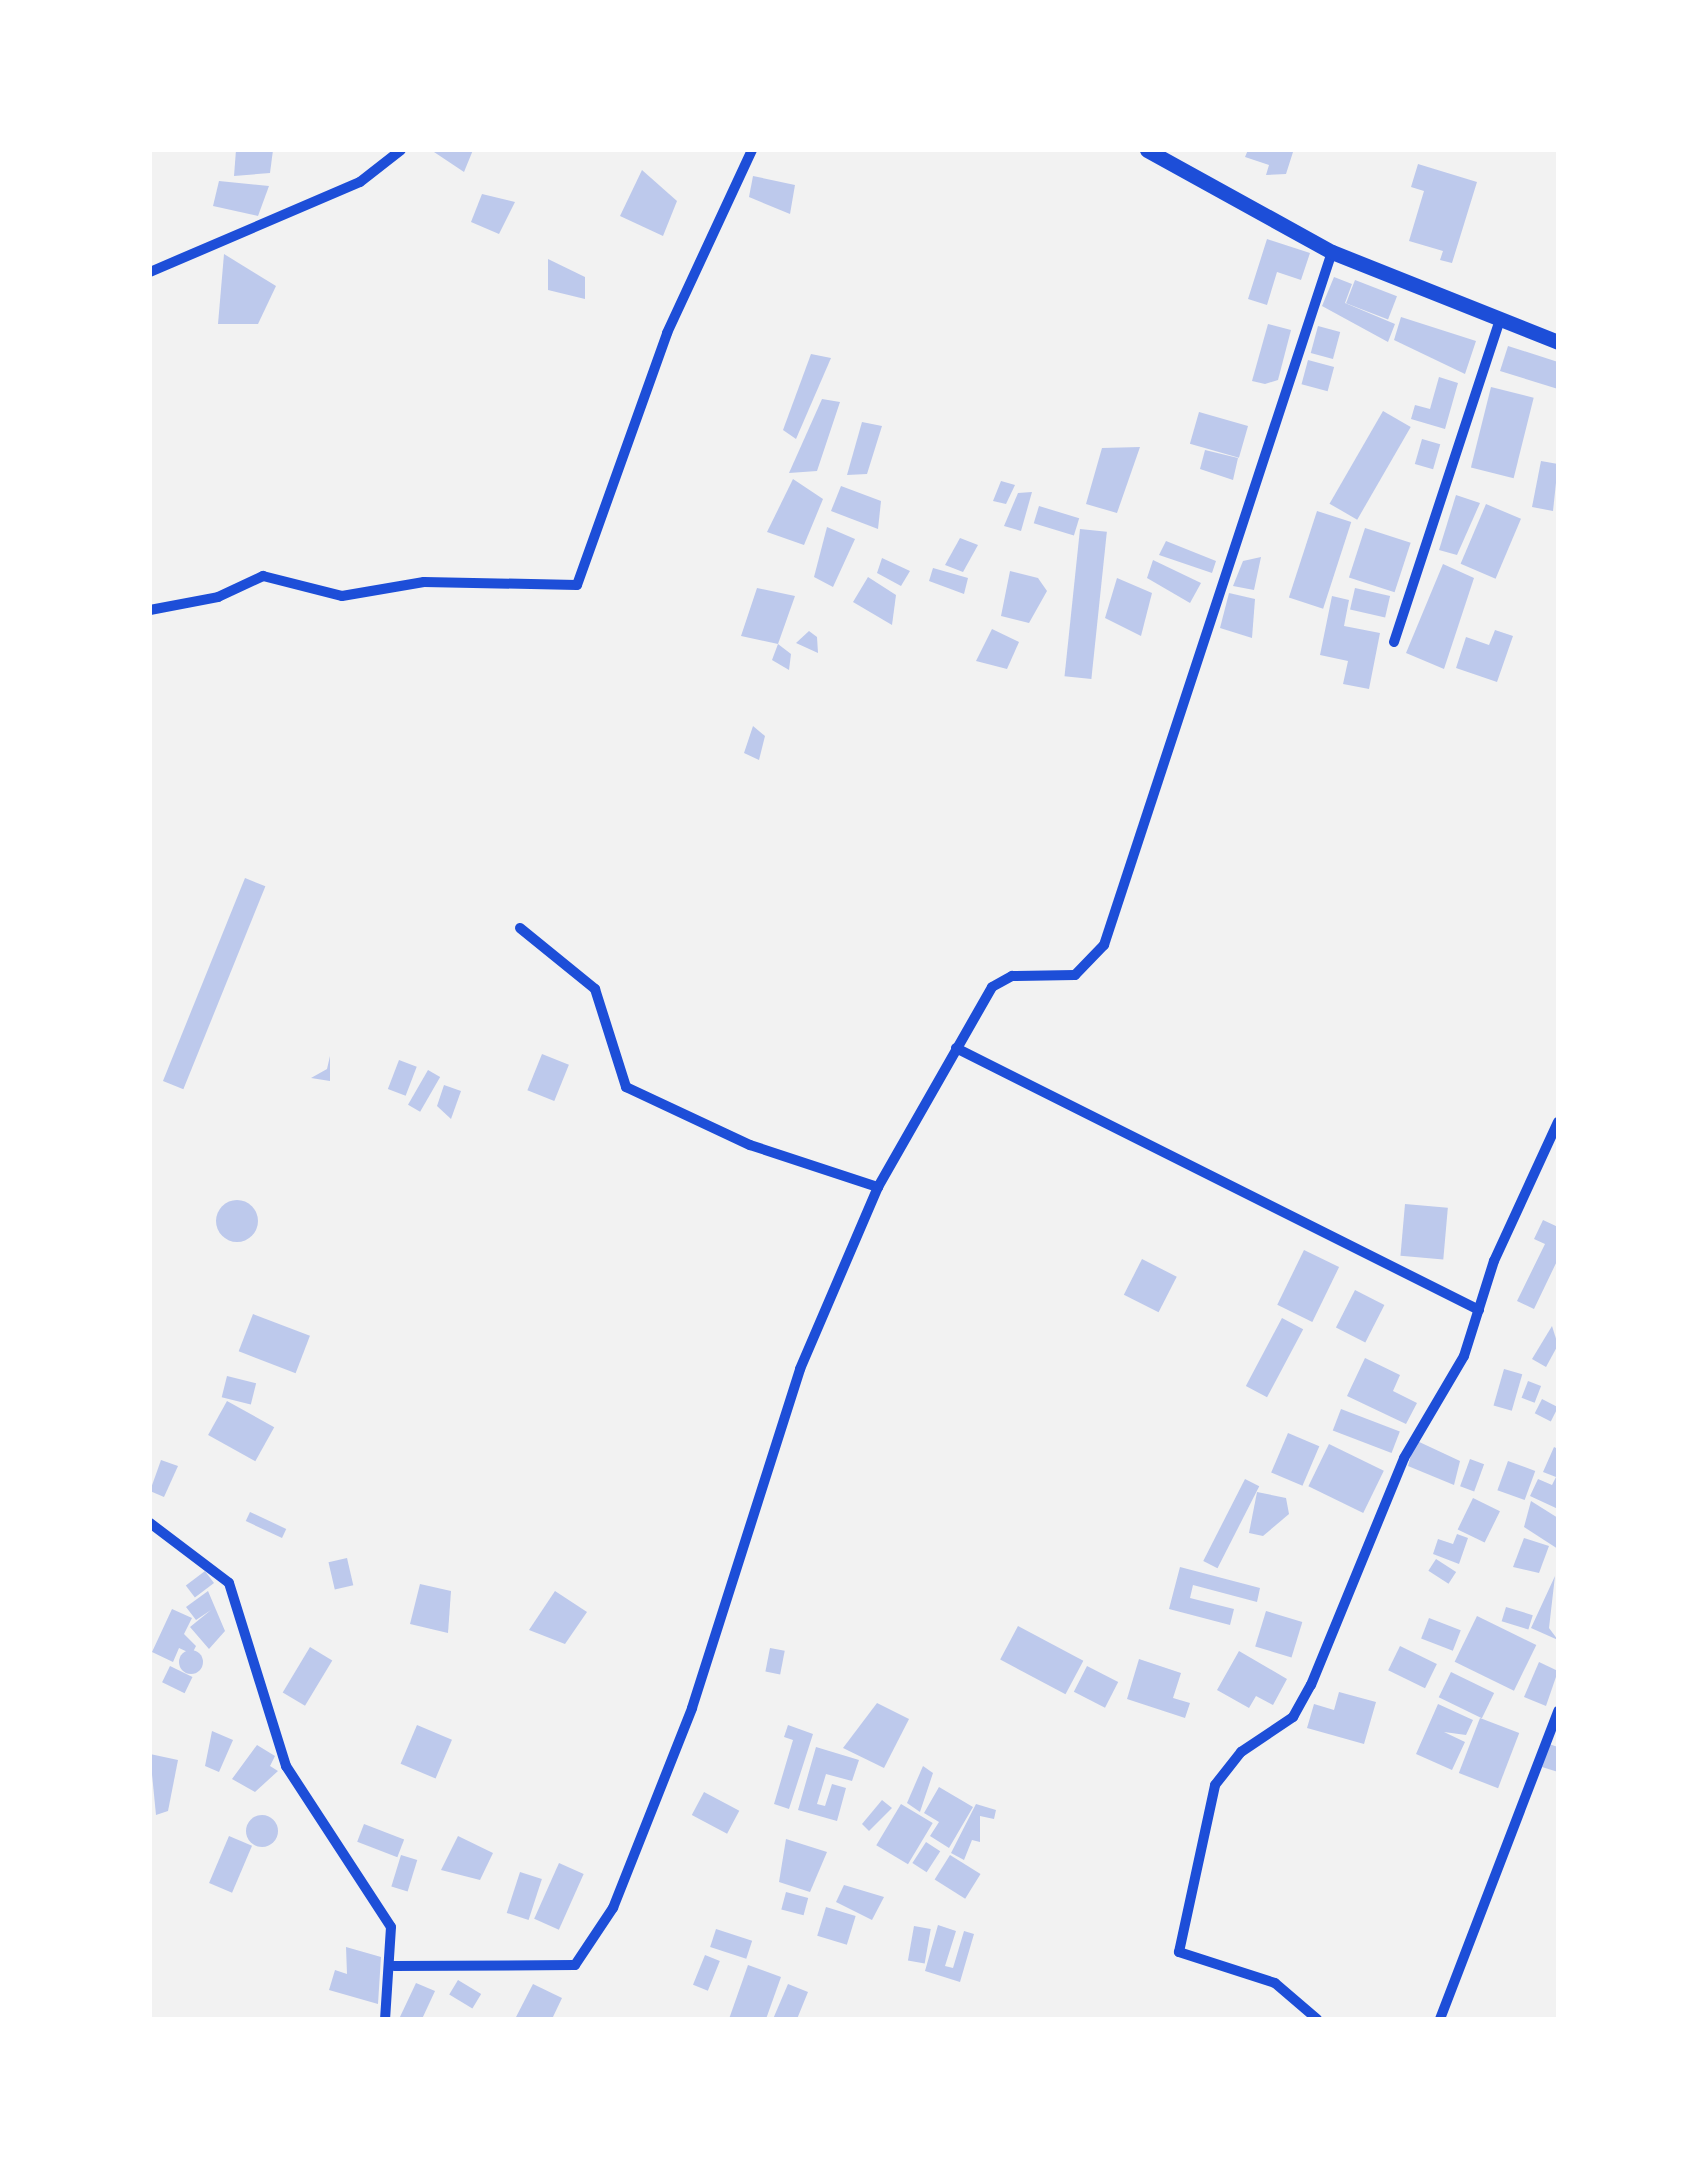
<!DOCTYPE html>
<html>
<head>
<meta charset="utf-8">
<style>
  body { margin:0 }
  #map { position:relative; width:1708px; height:2169px; overflow:hidden; background:#f2f2f2; font-family:"Times New Roman",serif }
  div>[style] { position:absolute }
  [style*='--x'] { left:calc(var(--x)*1px); top:calc(var(--y)*1px); width:calc(var(--w)*1px); rotate:calc(var(--a)*1deg) }
  .building>* { inset:0; background:#bdc9ec; transform-origin:0 0 }
  .round { border-radius:50% }
  .minor>* { height:10px; margin:-5px; padding:0 5px; transform-origin:5px; border-radius:5px; background:#1d4ed8 }
  .tertiary>* { height:15px; margin:-7.5px; padding:0 7.5px; transform-origin:7.5px; border-radius:7.5px; background:#1d4ed8 }
  span { translate:-50% -50%; white-space:nowrap; text-align:center; line-height:1.15; -webkit-text-stroke:10px #fff; paint-order:stroke }
  .frame { position:absolute; inset:0; border:152px solid #fff; pointer-events:none }
</style>
</head>
<body>
<div id="map">
  <div class="building">
    <div style="clip-path:polygon(236px 150px,273px 150px,270px 173px,234px 176px)"></div>
    <div style="clip-path:polygon(431px 150px,473px 150px,464px 172px)"></div>
    <div style="clip-path:polygon(1248px 150px,1293px 152px,1286px 174px,1266px 175px,1269px 165px,1245px 157px)"></div>
    <div style="clip-path:polygon(1418px 164px,1477px 182px,1452px 263px,1440px 260px,1443px 251px,1409px 241px,1424px 191px,1411px 187px)"></div>
    <div style="clip-path:polygon(642px 170px,677px 201px,663px 236px,620px 216px)"></div>
    <div style="clip-path:polygon(753px 176px,795px 185px,790px 214px,749px 197px)"></div>
    <div style="clip-path:polygon(219px 181px,269px 186px,258px 216px,213px 206px)"></div>
    <div style="clip-path:polygon(482px 194px,515px 202px,499px 234px,471px 222px)"></div>
    <div style="clip-path:polygon(1267px 239px,1310px 253px,1301px 280px,1277px 272px,1267px 305px,1248px 299px)"></div>
    <div style="clip-path:polygon(224px 254px,276px 286px,258px 324px,218px 324px)"></div>
    <div style="clip-path:polygon(548px 259px,585px 277px,585px 299px,548px 290px)"></div>
    <div style="clip-path:polygon(1334px 277px,1352px 284px,1345px 303px,1395px 324px,1388px 342px,1322px 306px)"></div>
    <div style="left:1355px;top:280px;width:45px;height:25px;rotate:21deg"></div>
    <div style="clip-path:polygon(1401px 317px,1476px 341px,1465px 374px,1394px 340px)"></div>
    <div style="clip-path:polygon(1268px 324px,1291px 330px,1278px 380px,1265px 384px,1252px 381px)"></div>
    <div style="left:1318px;top:326px;width:23px;height:28px;rotate:15deg"></div>
    <div style="clip-path:polygon(1508px 346px,1558px 362px,1558px 389px,1500px 371px)"></div>
    <div style="clip-path:polygon(811px 354px,831px 358px,796px 439px,783px 430px)"></div>
    <div style="left:1308px;top:360px;width:27px;height:25px;rotate:15deg"></div>
    <div style="clip-path:polygon(1439px 377px,1458px 383px,1445px 429px,1411px 419px,1415px 405px,1430px 409px)"></div>
    <div style="left:1491px;top:387px;width:44px;height:83px;rotate:14deg"></div>
    <div style="clip-path:polygon(822px 399px,840px 402px,817px 471px,789px 473px)"></div>
    <div style="left:1383px;top:411px;width:32px;height:107px;rotate:30deg"></div>
    <div style="left:1199px;top:412px;width:51px;height:33px;rotate:16deg"></div>
    <div style="clip-path:polygon(862px 422px,882px 426px,867px 474px,847px 475px)"></div>
    <div style="left:1422px;top:439px;width:19px;height:26px;rotate:16deg"></div>
    <div style="clip-path:polygon(1140px 447px,1117px 513px,1086px 504px,1102px 448px)"></div>
    <div style="clip-path:polygon(1205px 450px,1238px 458px,1233px 480px,1200px 469px)"></div>
    <div style="clip-path:polygon(1541px 461px,1558px 464px,1553px 511px,1532px 507px)"></div>
    <div style="clip-path:polygon(793px 479px,823px 499px,804px 545px,767px 532px)"></div>
    <div style="clip-path:polygon(1001px 481px,1015px 485px,1006px 504px,993px 501px)"></div>
    <div style="clip-path:polygon(841px 486px,881px 501px,878px 529px,831px 511px)"></div>
    <div style="clip-path:polygon(1032px 492px,1021px 531px,1004px 526px,1018px 493px)"></div>
    <div style="clip-path:polygon(1456px 495px,1480px 503px,1457px 555px,1439px 550px)"></div>
    <div style="left:1486px;top:504px;width:38px;height:65px;rotate:23deg"></div>
    <div style="left:1039px;top:506px;width:42px;height:18px;rotate:17deg"></div>
    <div style="left:1317px;top:511px;width:36px;height:91px;rotate:18deg"></div>
    <div style="clip-path:polygon(827px 527px,855px 539px,833px 587px,814px 577px)"></div>
    <div style="left:1365px;top:528px;width:48px;height:52px;rotate:18deg"></div>
    <div style="left:1080px;top:529px;width:27px;height:148px;rotate:6deg"></div>
    <div style="clip-path:polygon(960px 538px,978px 545px,963px 572px,945px 565px)"></div>
    <div style="clip-path:polygon(1166px 541px,1216px 561px,1212px 573px,1159px 555px)"></div>
    <div style="clip-path:polygon(1261px 557px,1254px 590px,1233px 586px,1243px 561px)"></div>
    <div style="clip-path:polygon(882px 558px,910px 571px,901px 586px,877px 573px)"></div>
    <div style="clip-path:polygon(1153px 560px,1201px 583px,1190px 603px,1147px 578px)"></div>
    <div style="clip-path:polygon(1443px 564px,1474px 578px,1444px 669px,1406px 653px)"></div>
    <div style="clip-path:polygon(933px 568px,968px 578px,964px 594px,929px 581px)"></div>
    <div style="clip-path:polygon(1010px 571px,1038px 578px,1047px 591px,1029px 623px,1001px 616px)"></div>
    <div style="clip-path:polygon(868px 577px,896px 595px,892px 625px,853px 602px)"></div>
    <div style="clip-path:polygon(1117px 578px,1152px 593px,1141px 636px,1105px 618px)"></div>
    <div style="clip-path:polygon(757px 588px,795px 596px,778px 644px,741px 636px)"></div>
    <div style="left:1355px;top:588px;width:36px;height:22px;rotate:13deg"></div>
    <div style="clip-path:polygon(1229px 593px,1255px 599px,1252px 638px,1220px 628px)"></div>
    <div style="clip-path:polygon(1332px 596px,1349px 600px,1344px 626px,1380px 633px,1369px 689px,1343px 684px,1348px 661px,1320px 655px)"></div>
    <div style="clip-path:polygon(992px 629px,1019px 642px,1007px 669px,976px 661px)"></div>
    <div style="clip-path:polygon(1495px 630px,1513px 636px,1497px 682px,1456px 668px,1466px 637px,1489px 645px)"></div>
    <div style="clip-path:polygon(809px 631px,817px 637px,818px 653px,796px 643px)"></div>
    <div style="clip-path:polygon(778px 644px,791px 654px,789px 670px,772px 660px)"></div>
    <div style="clip-path:polygon(753px 726px,765px 736px,759px 760px,744px 753px)"></div>
    <div style="left:245px;top:878px;width:22px;height:219px;rotate:22deg"></div>
    <div style="left:542px;top:1054px;width:29px;height:39px;rotate:22deg"></div>
    <div style="clip-path:polygon(330px 1056px,330px 1081px,311px 1078px,327px 1069px)"></div>
    <div style="left:399px;top:1060px;width:19px;height:31px;rotate:21deg"></div>
    <div style="left:428px;top:1070px;width:14px;height:40px;rotate:30deg"></div>
    <div style="clip-path:polygon(444px 1085px,461px 1091px,451px 1119px,437px 1106px)"></div>
    <div class="round" style="left:216px;top:1200px;width:42px;height:42px"></div>
    <div style="left:1405px;top:1204px;width:43px;height:52px;rotate:5deg"></div>
    <div style="clip-path:polygon(1543px 1220px,1558px 1227px,1558px 1259px,1534px 1309px,1517px 1301px,1545px 1244px,1534px 1239px)"></div>
    <div style="left:1304px;top:1250px;width:39px;height:61px;rotate:26deg"></div>
    <div style="left:1142px;top:1259px;width:39px;height:40px;rotate:27deg"></div>
    <div style="left:1355px;top:1290px;width:33px;height:42px;rotate:27deg"></div>
    <div style="left:253px;top:1314px;width:61px;height:40px;rotate:21deg"></div>
    <div style="left:1282px;top:1318px;width:24px;height:77px;rotate:28deg"></div>
    <div style="clip-path:polygon(1552px 1326px,1558px 1345px,1546px 1367px,1532px 1359px)"></div>
    <div style="clip-path:polygon(1365px 1358px,1400px 1375px,1393px 1391px,1417px 1403px,1406px 1424px,1347px 1396px)"></div>
    <div style="left:1504px;top:1369px;width:19px;height:38px;rotate:16deg"></div>
    <div style="left:227px;top:1376px;width:30px;height:22px;rotate:14deg"></div>
    <div style="left:1528px;top:1381px;width:14px;height:18px;rotate:21deg"></div>
    <div style="left:1542px;top:1399px;width:18px;height:16px;rotate:27deg"></div>
    <div style="left:227px;top:1401px;width:54px;height:39px;rotate:29deg"></div>
    <div style="left:1341px;top:1409px;width:63px;height:23px;rotate:21deg"></div>
    <div style="left:1288px;top:1433px;width:34px;height:43px;rotate:23deg"></div>
    <div style="clip-path:polygon(1415px 1440px,1460px 1461px,1454px 1485px,1408px 1466px)"></div>
    <div style="left:1329px;top:1444px;width:61px;height:47px;rotate:26deg"></div>
    <div style="clip-path:polygon(1554px 1447px,1558px 1449px,1558px 1509px,1530px 1496px,1538px 1479px,1552px 1485px,1556px 1477px,1543px 1472px)"></div>
    <div style="left:1470px;top:1459px;width:15px;height:29px;rotate:20deg"></div>
    <div style="clip-path:polygon(161px 1460px,178px 1466px,164px 1497px,150px 1491px)"></div>
    <div style="left:1508px;top:1461px;width:29px;height:31px;rotate:20deg"></div>
    <div style="left:1245px;top:1479px;width:16px;height:92px;rotate:27deg"></div>
    <div style="clip-path:polygon(1257px 1492px,1286px 1498px,1289px 1514px,1263px 1536px,1249px 1533px)"></div>
    <div style="left:1473px;top:1498px;width:30px;height:35px;rotate:26deg"></div>
    <div style="clip-path:polygon(1531px 1501px,1558px 1518px,1558px 1549px,1524px 1527px)"></div>
    <div style="left:250px;top:1512px;width:40px;height:10px;rotate:25deg"></div>
    <div style="clip-path:polygon(1457px 1534px,1468px 1538px,1459px 1564px,1433px 1554px,1438px 1539px,1453px 1544px)"></div>
    <div style="clip-path:polygon(1524px 1538px,1549px 1546px,1539px 1573px,1513px 1567px)"></div>
    <div style="left:347px;top:1558px;width:28px;height:19px;rotate:77deg"></div>
    <div style="left:1436px;top:1559px;width:24px;height:14px;rotate:33deg"></div>
    <div style="clip-path:polygon(1180px 1567px,1260px 1588px,1257px 1602px,1193px 1585px,1190px 1598px,1234px 1609px,1230px 1625px,1169px 1609px)"></div>
    <div style="left:205px;top:1571px;width:15px;height:24px;rotate:53deg"></div>
    <div style="clip-path:polygon(1555px 1576px,1549px 1628px,1558px 1640px,1531px 1628px)"></div>
    <div style="clip-path:polygon(420px 1584px,451px 1591px,448px 1633px,410px 1624px)"></div>
    <div style="clip-path:polygon(208px 1591px,225px 1631px,209px 1649px,190px 1627px,211px 1610px,196px 1620px,186px 1607px)"></div>
    <div style="clip-path:polygon(555px 1591px,587px 1612px,565px 1644px,529px 1630px)"></div>
    <div style="left:1506px;top:1607px;width:28px;height:15px;rotate:17deg"></div>
    <div style="clip-path:polygon(172px 1609px,192px 1618px,184px 1634px,196px 1646px,192px 1654px,179px 1648px,173px 1662px,152px 1652px)"></div>
    <div style="left:1266px;top:1611px;width:38px;height:37px;rotate:17deg"></div>
    <div style="left:1477px;top:1616px;width:66px;height:51px;rotate:26deg"></div>
    <div style="left:1429px;top:1618px;width:34px;height:22px;rotate:21deg"></div>
    <div style="left:1018px;top:1626px;width:74px;height:38px;rotate:28deg"></div>
    <div style="left:1400px;top:1646px;width:41px;height:27px;rotate:26deg"></div>
    <div style="left:310px;top:1647px;width:26px;height:53px;rotate:31deg"></div>
    <div style="left:770px;top:1648px;width:15px;height:24px;rotate:11deg"></div>
    <div class="round" style="left:179px;top:1650px;width:24px;height:24px"></div>
    <div style="clip-path:polygon(1239px 1651px,1287px 1679px,1273px 1705px,1256px 1696px,1249px 1708px,1217px 1690px)"></div>
    <div style="clip-path:polygon(1139px 1659px,1181px 1673px,1173px 1698px,1190px 1703px,1185px 1718px,1127px 1699px)"></div>
    <div style="clip-path:polygon(1539px 1662px,1558px 1671px,1546px 1706px,1524px 1697px)"></div>
    <div style="left:170px;top:1666px;width:25px;height:18px;rotate:26deg"></div>
    <div style="left:1087px;top:1666px;width:35px;height:29px;rotate:27deg"></div>
    <div style="left:1451px;top:1672px;width:48px;height:28px;rotate:26deg"></div>
    <div style="clip-path:polygon(1339px 1692px,1376px 1702px,1364px 1744px,1307px 1728px,1314px 1704px,1334px 1710px)"></div>
    <div style="clip-path:polygon(877px 1703px,909px 1719px,884px 1768px,843px 1748px)"></div>
    <div style="clip-path:polygon(1438px 1704px,1473px 1720px,1466px 1735px,1444px 1732px,1465px 1742px,1452px 1770px,1416px 1754px)"></div>
    <div style="left:1480px;top:1718px;width:42px;height:59px;rotate:21deg"></div>
    <div style="left:417px;top:1725px;width:38px;height:42px;rotate:23deg"></div>
    <div style="clip-path:polygon(788px 1725px,813px 1734px,789px 1809px,774px 1804px,793px 1740px,784px 1737px)"></div>
    <div style="clip-path:polygon(212px 1731px,233px 1740px,219px 1772px,205px 1766px)"></div>
    <div style="clip-path:polygon(1549px 1744px,1558px 1747px,1558px 1772px,1542px 1767px)"></div>
    <div style="clip-path:polygon(257px 1745px,275px 1756px,270px 1766px,278px 1771px,255px 1792px,232px 1779px)"></div>
    <div style="clip-path:polygon(816px 1747px,859px 1760px,852px 1781px,826px 1774px,817px 1804px,825px 1806px,832px 1784px,846px 1788px,837px 1821px,798px 1810px)"></div>
    <div style="clip-path:polygon(150px 1754px,178px 1760px,168px 1811px,156px 1815px)"></div>
    <div style="clip-path:polygon(923px 1766px,933px 1773px,920px 1812px,907px 1803px)"></div>
    <div style="clip-path:polygon(939px 1787px,973px 1807px,949px 1848px,930px 1836px,939px 1822px,924px 1813px)"></div>
    <div style="left:704px;top:1792px;width:40px;height:26px;rotate:28deg"></div>
    <div style="clip-path:polygon(882px 1800px,892px 1808px,869px 1831px,862px 1824px)"></div>
    <div style="left:901px;top:1804px;width:37px;height:48px;rotate:31deg"></div>
    <div style="clip-path:polygon(976px 1804px,996px 1810px,994px 1819px,980px 1816px,980px 1842px,972px 1840px,964px 1860px,951px 1853px)"></div>
    <div class="round" style="left:246px;top:1815px;width:32px;height:32px"></div>
    <div style="left:364px;top:1824px;width:43px;height:19px;rotate:21deg"></div>
    <div style="left:229px;top:1836px;width:25px;height:51px;rotate:23deg"></div>
    <div style="clip-path:polygon(458px 1836px,493px 1853px,480px 1880px,441px 1870px)"></div>
    <div style="clip-path:polygon(786px 1839px,827px 1852px,810px 1892px,779px 1882px)"></div>
    <div style="left:926px;top:1842px;width:17px;height:25px;rotate:33deg"></div>
    <div style="left:401px;top:1855px;width:17px;height:33px;rotate:17deg"></div>
    <div style="left:950px;top:1855px;width:36px;height:29px;rotate:32deg"></div>
    <div style="left:559px;top:1863px;width:27px;height:61px;rotate:24deg"></div>
    <div style="left:520px;top:1872px;width:23px;height:43px;rotate:18deg"></div>
    <div style="clip-path:polygon(844px 1885px,884px 1897px,872px 1920px,836px 1902px)"></div>
    <div style="left:786px;top:1892px;width:23px;height:18px;rotate:15deg"></div>
    <div style="left:826px;top:1907px;width:31px;height:30px;rotate:17deg"></div>
    <div style="clip-path:polygon(938px 1925px,956px 1931px,945px 1966px,953px 1968px,964px 1931px,974px 1934px,960px 1982px,925px 1971px)"></div>
    <div style="left:914px;top:1926px;width:17px;height:35px;rotate:10deg"></div>
    <div style="left:716px;top:1929px;width:38px;height:19px;rotate:18deg"></div>
    <div style="clip-path:polygon(346px 1947px,381px 1957px,378px 2004px,329px 1990px,335px 1970px,347px 1974px)"></div>
    <div style="left:705px;top:1955px;width:16px;height:32px;rotate:22deg"></div>
    <div style="clip-path:polygon(748px 1965px,781px 1977px,766px 2019px,729px 2019px)"></div>
    <div style="left:458px;top:1980px;width:27px;height:17px;rotate:31deg"></div>
    <div style="clip-path:polygon(416px 1983px,435px 1991px,422px 2019px,399px 2019px)"></div>
    <div style="clip-path:polygon(533px 1984px,562px 1998px,552px 2019px,515px 2019px)"></div>
    <div style="clip-path:polygon(788px 1984px,808px 1992px,797px 2019px,773px 2019px)"></div>
  </div>
  <div class="minor">
    <div style="--x:150;--y:272;--w:228;--a:-23.2"></div>
    <div style="--x:360;--y:182;--w:52;--a:-38"></div>
    <div style="--x:150;--y:610;--w:69;--a:-10.8"></div>
    <div style="--x:218;--y:597;--w:50;--a:-25"></div>
    <div style="--x:263;--y:576;--w:81;--a:14.2"></div>
    <div style="--x:342;--y:596;--w:83;--a:-9.7"></div>
    <div style="--x:424;--y:582;--w:153;--a:1.1"></div>
    <div style="--x:577;--y:585;--w:268;--a:-70.3"></div>
    <div style="--x:667;--y:333;--w:202;--a:-65.1"></div>
    <div style="--x:1394;--y:642;--w:337;--a:-71.8"></div>
    <div style="--x:520;--y:928;--w:97;--a:39.1"></div>
    <div style="--x:595;--y:989;--w:103;--a:72.4"></div>
    <div style="--x:626;--y:1087;--w:137;--a:25.1"></div>
    <div style="--x:750;--y:1145;--w:135;--a:18.2"></div>
    <div style="--x:956;--y:1048;--w:585;--a:26.61"></div>
    <div style="--x:150;--y:1523;--w:99;--a:37.2"></div>
    <div style="--x:229;--y:1583;--w:192;--a:72.7"></div>
    <div style="--x:286;--y:1766;--w:192;--a:56.9"></div>
    <div style="--x:391;--y:1927;--w:92;--a:93.7"></div>
    <div style="--x:394;--y:1966;--w:181;--a:-0.3"></div>
    <div style="--x:575;--y:1965;--w:69;--a:-56.3"></div>
    <div style="--x:613;--y:1908;--w:215;--a:-68.4"></div>
    <div style="--x:692;--y:1708;--w:356;--a:-72.3"></div>
    <div style="--x:800;--y:1369;--w:198;--a:-66.8"></div>
    <div style="--x:878;--y:1187;--w:230;--a:-60.3"></div>
    <div style="--x:992;--y:987;--w:23;--a:-29"></div>
    <div style="--x:1012;--y:976;--w:63;--a:-0.9"></div>
    <div style="--x:1075;--y:975;--w:42;--a:-46"></div>
    <div style="--x:1104;--y:945;--w:730;--a:-71.79"></div>
    <div style="--x:1317;--y:2019;--w:55;--a:-139.4"></div>
    <div style="--x:1275;--y:1983;--w:101;--a:-162.1"></div>
    <div style="--x:1179;--y:1952;--w:171;--a:-77.8"></div>
    <div style="--x:1215;--y:1785;--w:42;--a:-51.8"></div>
    <div style="--x:1241;--y:1752;--w:63;--a:-33.9"></div>
    <div style="--x:1293;--y:1717;--w:37;--a:-61"></div>
    <div style="--x:1311;--y:1685;--w:245;--a:-67.7"></div>
    <div style="--x:1404;--y:1458;--w:118;--a:-59.5"></div>
    <div style="--x:1464;--y:1356;--w:100;--a:-72.5"></div>
    <div style="--x:1494;--y:1261;--w:153;--a:-65.3"></div>
    <div style="--x:1440;--y:2019;--w:330;--a:-69"></div>
  </div>
  <div class="tertiary">
    <div style="--x:1147;--y:150;--w:211;--a:28.9"></div>
    <div style="--x:1332;--y:252;--w:243;--a:21.7"></div>
  </div>
  <div class="frame"></div>
</div>
</body>
</html>
